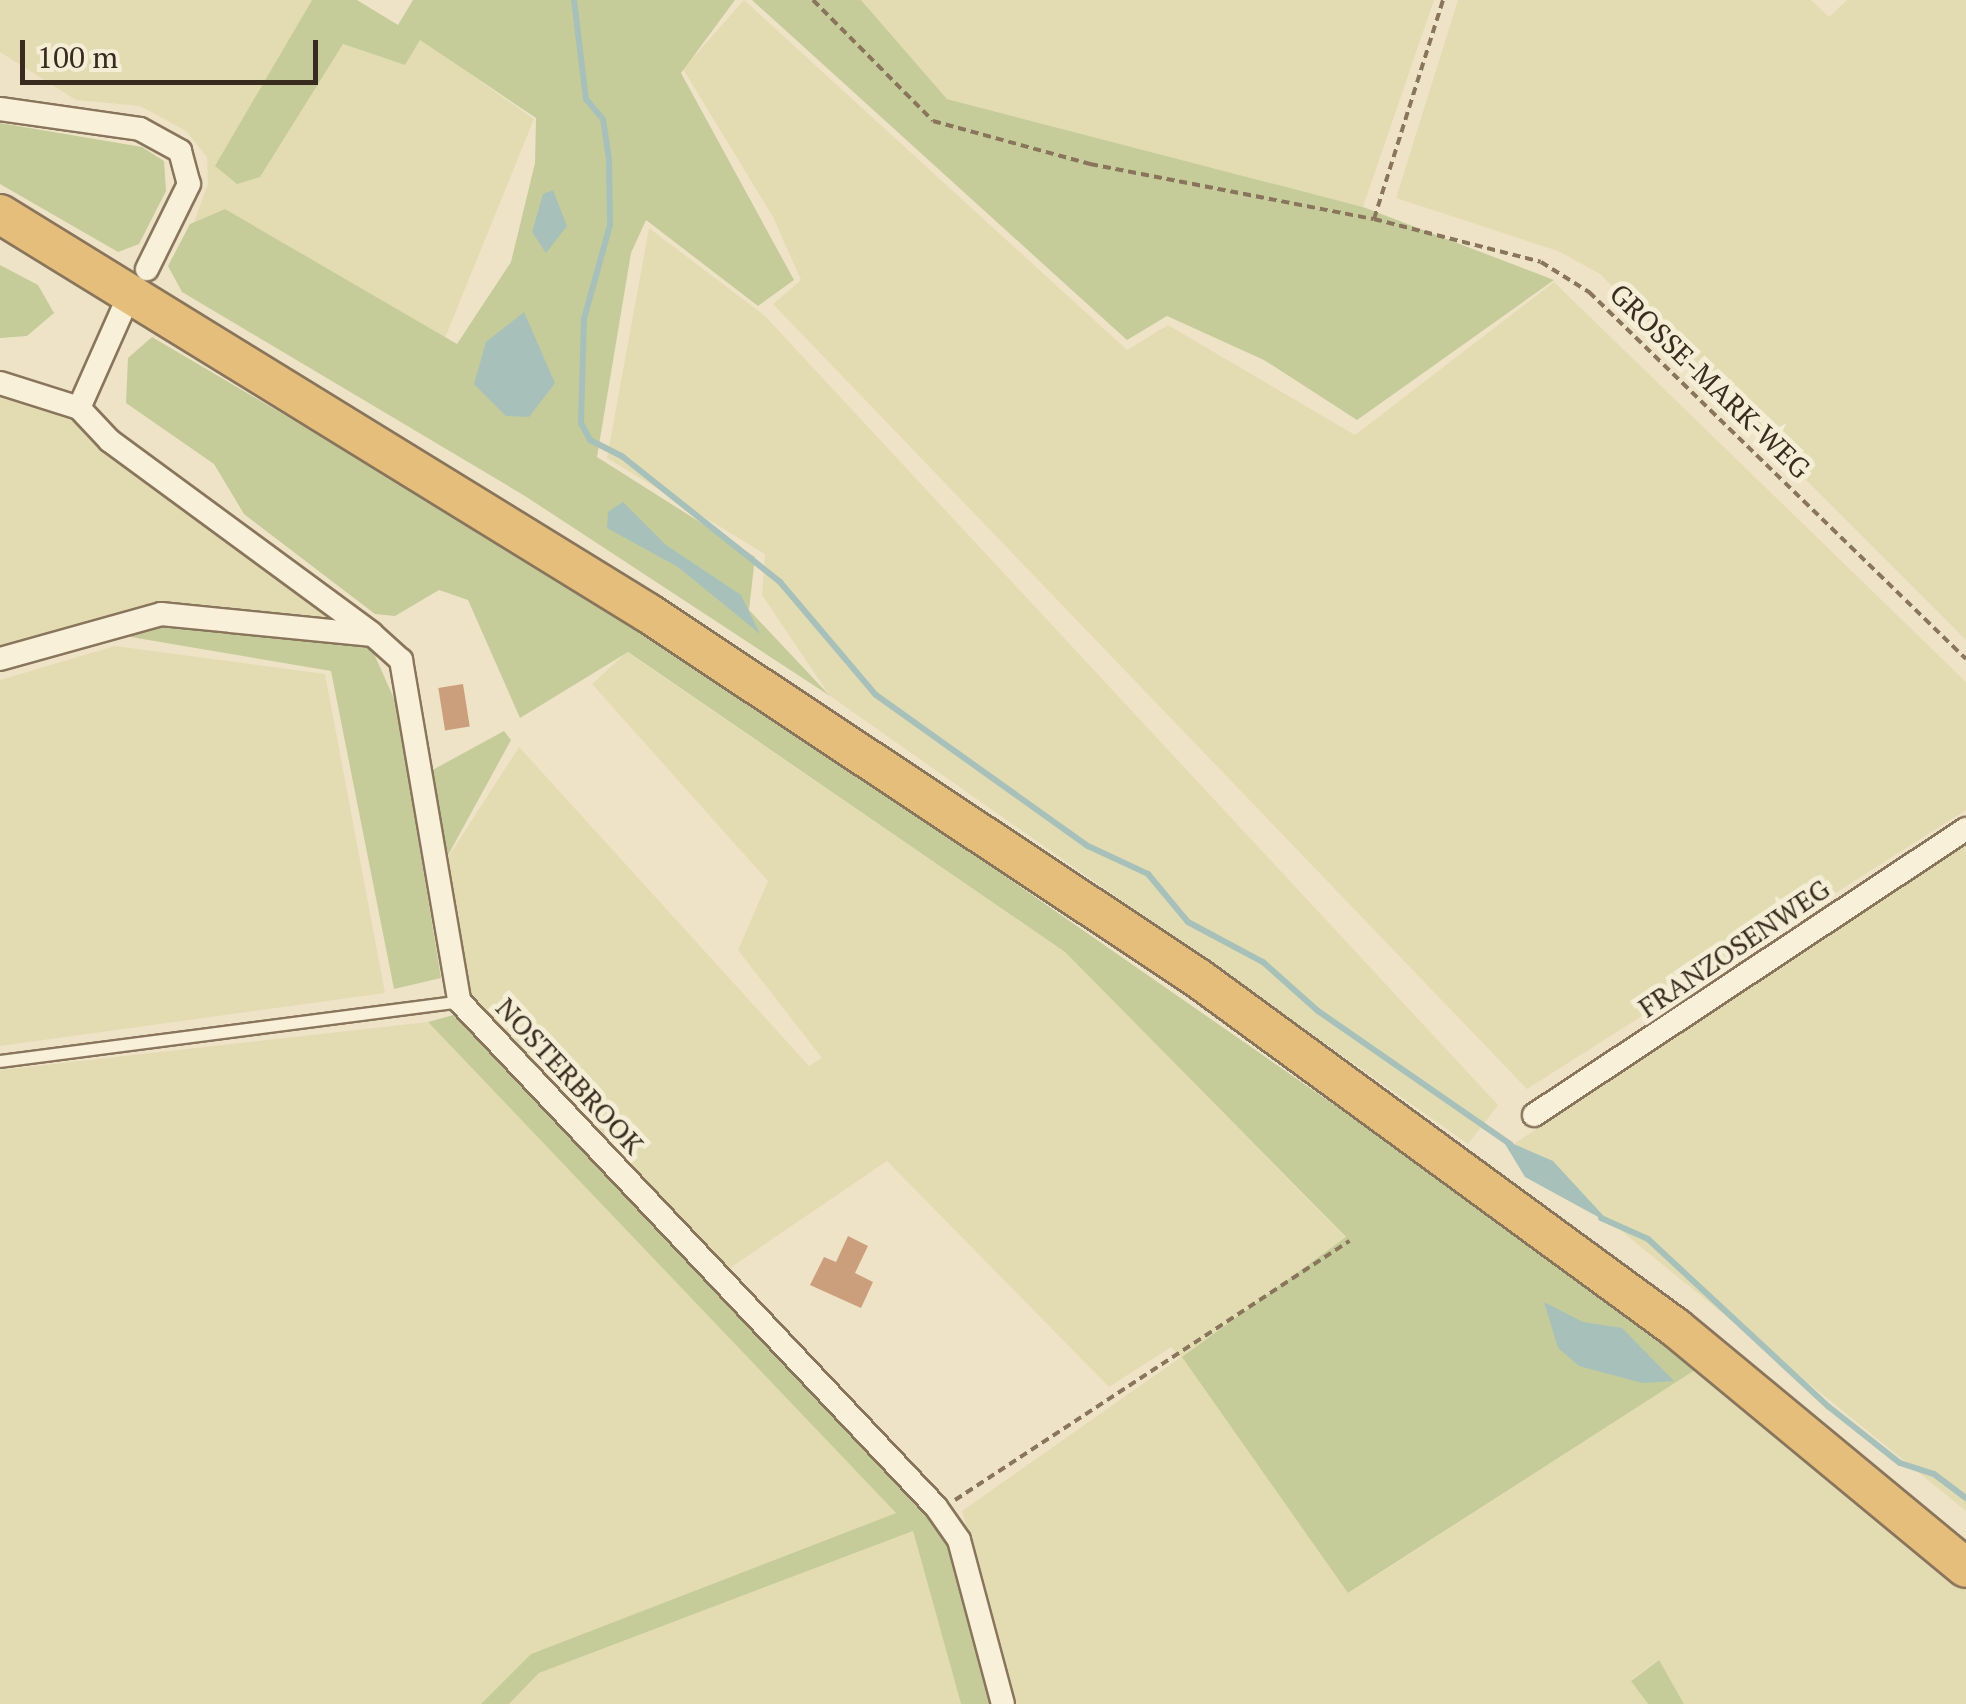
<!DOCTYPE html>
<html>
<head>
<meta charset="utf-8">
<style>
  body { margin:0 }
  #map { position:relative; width:1966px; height:1704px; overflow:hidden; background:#eee3c6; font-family:"PT Serif",serif }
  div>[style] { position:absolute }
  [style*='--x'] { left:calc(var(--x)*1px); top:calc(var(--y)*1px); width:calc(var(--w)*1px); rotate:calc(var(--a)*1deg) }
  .farmland>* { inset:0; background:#e3dcb3 }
  .green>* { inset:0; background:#c5cc9a }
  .water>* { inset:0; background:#a7c1ba }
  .stream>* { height:6px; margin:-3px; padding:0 3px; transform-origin:3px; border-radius:3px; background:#a7c1ba }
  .building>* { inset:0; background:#cb9f7c; transform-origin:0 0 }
  .path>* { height:4px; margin-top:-2px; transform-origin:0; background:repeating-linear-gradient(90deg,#89755c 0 8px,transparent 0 13px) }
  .roads { filter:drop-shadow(2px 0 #89755c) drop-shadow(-2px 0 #89755c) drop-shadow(0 2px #89755c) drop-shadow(0 -2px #89755c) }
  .service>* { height:11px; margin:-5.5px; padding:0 5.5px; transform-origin:5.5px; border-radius:5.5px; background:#f8f0d9 }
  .minor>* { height:22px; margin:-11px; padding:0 11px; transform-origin:11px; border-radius:11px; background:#f8f0d9 }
  .trunk>* { height:38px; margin:-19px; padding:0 19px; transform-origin:19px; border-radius:19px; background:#e6be7c }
  span { translate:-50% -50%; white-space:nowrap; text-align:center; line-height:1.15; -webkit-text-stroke:10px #f5edd5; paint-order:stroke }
  .street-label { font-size:28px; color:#392c1f }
  .scale { position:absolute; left:20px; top:40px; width:298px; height:45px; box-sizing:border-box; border:5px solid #392c1f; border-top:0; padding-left:12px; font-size:30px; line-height:35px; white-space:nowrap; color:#392c1f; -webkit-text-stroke:8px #f5edd5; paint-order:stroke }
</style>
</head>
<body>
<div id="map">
  <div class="farmland">
    <div style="clip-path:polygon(0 0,312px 0,216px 166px,237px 184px,343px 44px,405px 65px,420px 39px,534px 119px,445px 338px,225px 209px,194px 222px,208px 184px,207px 157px,186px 131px,140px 106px,76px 100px,0 52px)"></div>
    <div style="clip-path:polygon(744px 0,1127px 350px,1168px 325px,1355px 435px,1554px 282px,1966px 682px,1966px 810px,1527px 1089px,773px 304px,801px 280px,773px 217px,683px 69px)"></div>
    <div style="clip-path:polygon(861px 0,1434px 0,1363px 207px,947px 99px)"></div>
    <div style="clip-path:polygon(1458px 0,1811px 0,1829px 17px,1847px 0,1966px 0,1966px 640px,1600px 274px,1558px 251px,1396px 198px)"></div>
    <div style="clip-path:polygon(649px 228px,764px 315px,1498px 1105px,1468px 1144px,830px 696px,762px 595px,765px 554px,607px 458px)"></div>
    <div style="clip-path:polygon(0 387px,78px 413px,354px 623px,159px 611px,0 655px)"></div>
    <div style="clip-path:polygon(115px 646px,325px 674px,385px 993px,0 1046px,0 680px)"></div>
    <div style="clip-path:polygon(627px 652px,1065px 952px,1346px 1238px,1349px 1593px,1706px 1363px,1966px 1588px,1966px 1704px,1684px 1704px,1658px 1660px,1631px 1680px,1648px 1704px,1015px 1704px,962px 1511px,1181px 1357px,1171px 1347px,1109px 1387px,887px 1161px,724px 1272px,462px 989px,441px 868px,519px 747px,809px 1066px,822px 1058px,738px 950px,768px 881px,592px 684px)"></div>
    <div style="clip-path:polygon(1966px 834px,1966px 1511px,1514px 1144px)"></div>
    <div style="clip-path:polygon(428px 1022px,896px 1513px,531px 1654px,481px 1704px,0 1704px,0 1070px)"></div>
    <div style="clip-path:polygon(913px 1531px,961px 1704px,509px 1704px,539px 1673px)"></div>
  </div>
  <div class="green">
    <div style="clip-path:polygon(312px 0,357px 0,398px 25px,413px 0,735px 0,681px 73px,794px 280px,758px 306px,646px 220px,631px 253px,597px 457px,755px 557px,749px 610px,830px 696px,525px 496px,182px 292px,168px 266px,190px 224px,225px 209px,457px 344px,511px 262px,535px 163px,536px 118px,420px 40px,405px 65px,343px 44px,260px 177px,237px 184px,215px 166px)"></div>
    <div style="clip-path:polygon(752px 0,861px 0,947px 99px,1363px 207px,1554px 280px,1357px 420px,1264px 360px,1167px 316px,1127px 340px)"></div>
    <div style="clip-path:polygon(0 123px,142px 147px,164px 161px,166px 191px,139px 244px,118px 252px,0 184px)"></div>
    <div style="clip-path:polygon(0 265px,38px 285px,54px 313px,27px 336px,0 338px)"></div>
    <div style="clip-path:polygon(152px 337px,658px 635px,1706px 1363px,1348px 1593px,1182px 1357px,1346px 1237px,1065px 952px,628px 652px,520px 718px,468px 600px,439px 590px,395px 616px,375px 614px,244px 514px,214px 464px,126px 403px,128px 358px)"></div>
    <div style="clip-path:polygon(155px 624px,354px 635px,371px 647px,396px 703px,441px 978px,394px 989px,331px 671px,125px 636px)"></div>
    <div style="clip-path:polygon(504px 731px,511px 740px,441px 868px,427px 773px)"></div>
    <div style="clip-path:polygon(457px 1014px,927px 1510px,948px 1538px,993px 1704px,961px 1704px,913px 1531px,539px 1673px,509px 1704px,481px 1704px,531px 1654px,896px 1513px,428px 1022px)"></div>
    <div style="clip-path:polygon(1659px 1660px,1684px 1704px,1648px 1704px,1631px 1681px)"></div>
  </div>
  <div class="water">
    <div style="clip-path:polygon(553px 190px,567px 226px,546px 253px,532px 232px,543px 194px)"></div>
    <div style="clip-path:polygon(524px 312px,555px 383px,529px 417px,506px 416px,474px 384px,486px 342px)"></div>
    <div style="clip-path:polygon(623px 502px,666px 545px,741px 595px,760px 634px,678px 567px,607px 528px,608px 512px)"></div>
    <div style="clip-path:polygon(1502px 1139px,1553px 1161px,1611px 1224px,1525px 1177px)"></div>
    <div style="clip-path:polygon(1544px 1302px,1583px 1322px,1622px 1328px,1674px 1381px,1642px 1383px,1579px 1366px,1558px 1348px)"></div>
  </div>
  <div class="stream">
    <div style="--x:574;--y:0;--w:100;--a:83.1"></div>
    <div style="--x:586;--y:99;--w:26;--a:50"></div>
    <div style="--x:603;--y:119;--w:40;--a:81.5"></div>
    <div style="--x:609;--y:159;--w:66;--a:89.1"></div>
    <div style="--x:610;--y:225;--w:98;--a:105.5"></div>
    <div style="--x:584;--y:319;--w:104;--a:91.7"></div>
    <div style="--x:581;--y:423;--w:19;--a:62"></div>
    <div style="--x:590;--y:440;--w:37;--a:27"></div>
    <div style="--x:623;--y:457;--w:201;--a:38.5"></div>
    <div style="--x:780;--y:582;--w:148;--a:49.7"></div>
    <div style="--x:876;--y:695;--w:260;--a:35.5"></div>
    <div style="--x:1088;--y:846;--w:66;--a:25"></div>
    <div style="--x:1148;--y:874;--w:62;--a:50.2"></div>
    <div style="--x:1188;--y:922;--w:85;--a:28.1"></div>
    <div style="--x:1263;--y:962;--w:74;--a:41.7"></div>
    <div style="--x:1318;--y:1011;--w:234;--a:34.7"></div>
    <div style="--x:1601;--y:1218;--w:51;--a:24.1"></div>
    <div style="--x:1648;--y:1239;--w:247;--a:42.9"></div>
    <div style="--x:1829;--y:1407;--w:90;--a:38.3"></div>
    <div style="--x:1900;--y:1463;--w:36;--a:18"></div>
    <div style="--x:1934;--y:1474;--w:40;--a:37"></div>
  </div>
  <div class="building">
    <div style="left:463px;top:684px;width:43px;height:25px;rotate:81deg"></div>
    <div style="clip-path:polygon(848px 1236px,868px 1246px,855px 1273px,873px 1282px,861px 1308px,810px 1285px,824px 1257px,836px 1262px)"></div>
  </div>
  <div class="path">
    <div style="--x:813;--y:0;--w:170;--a:45.2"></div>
    <div style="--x:933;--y:121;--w:163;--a:15.3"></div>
    <div style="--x:1090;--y:164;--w:289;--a:11"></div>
    <div style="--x:1374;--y:219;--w:172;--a:14.4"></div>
    <div style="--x:1541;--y:262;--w:57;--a:32"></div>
    <div style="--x:1589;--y:292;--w:526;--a:44.23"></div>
    <div style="--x:1374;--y:219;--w:230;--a:-72.5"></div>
    <div style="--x:955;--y:1500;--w:472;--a:-33.3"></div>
  </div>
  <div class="roads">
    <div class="service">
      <div style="--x:0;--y:1061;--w:463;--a:-7.4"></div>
    </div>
    <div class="minor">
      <div style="--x:0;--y:109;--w:141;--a:8.1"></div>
      <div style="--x:140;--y:129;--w:46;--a:28.8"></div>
      <div style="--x:180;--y:151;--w:34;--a:75"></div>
      <div style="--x:189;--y:184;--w:95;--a:116.3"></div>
      <div style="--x:0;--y:383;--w:83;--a:17.6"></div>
      <div style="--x:79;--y:408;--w:45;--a:46.8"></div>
      <div style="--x:110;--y:441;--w:324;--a:36.3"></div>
      <div style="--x:79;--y:408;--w:111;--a:-66"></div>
      <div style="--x:0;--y:659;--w:167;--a:-15.6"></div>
      <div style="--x:161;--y:614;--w:213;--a:5.7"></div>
      <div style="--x:373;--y:635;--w:38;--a:42"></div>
      <div style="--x:401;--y:660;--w:346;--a:80.3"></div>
      <div style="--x:459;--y:1001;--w:695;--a:46.69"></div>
      <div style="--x:936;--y:1507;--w:40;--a:55.1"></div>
      <div style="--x:959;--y:1540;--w:170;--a:75"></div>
      <div style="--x:1534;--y:1115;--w:518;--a:-33.51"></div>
    </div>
    <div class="trunk">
      <div style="--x:0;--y:214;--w:761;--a:31.62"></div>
      <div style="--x:648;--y:613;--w:660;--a:33.57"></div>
      <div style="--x:1198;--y:978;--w:592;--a:36.21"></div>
      <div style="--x:1676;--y:1328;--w:376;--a:39.6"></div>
    </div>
  </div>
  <div class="street-label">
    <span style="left:1710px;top:381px;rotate:44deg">GROSSE-MARK-WEG</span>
    <span style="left:1734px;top:948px;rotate:-34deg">FRANZOSENWEG</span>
    <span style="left:570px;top:1076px;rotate:47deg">NOSTERBROOK</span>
  </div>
  <div class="scale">100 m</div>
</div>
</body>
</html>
